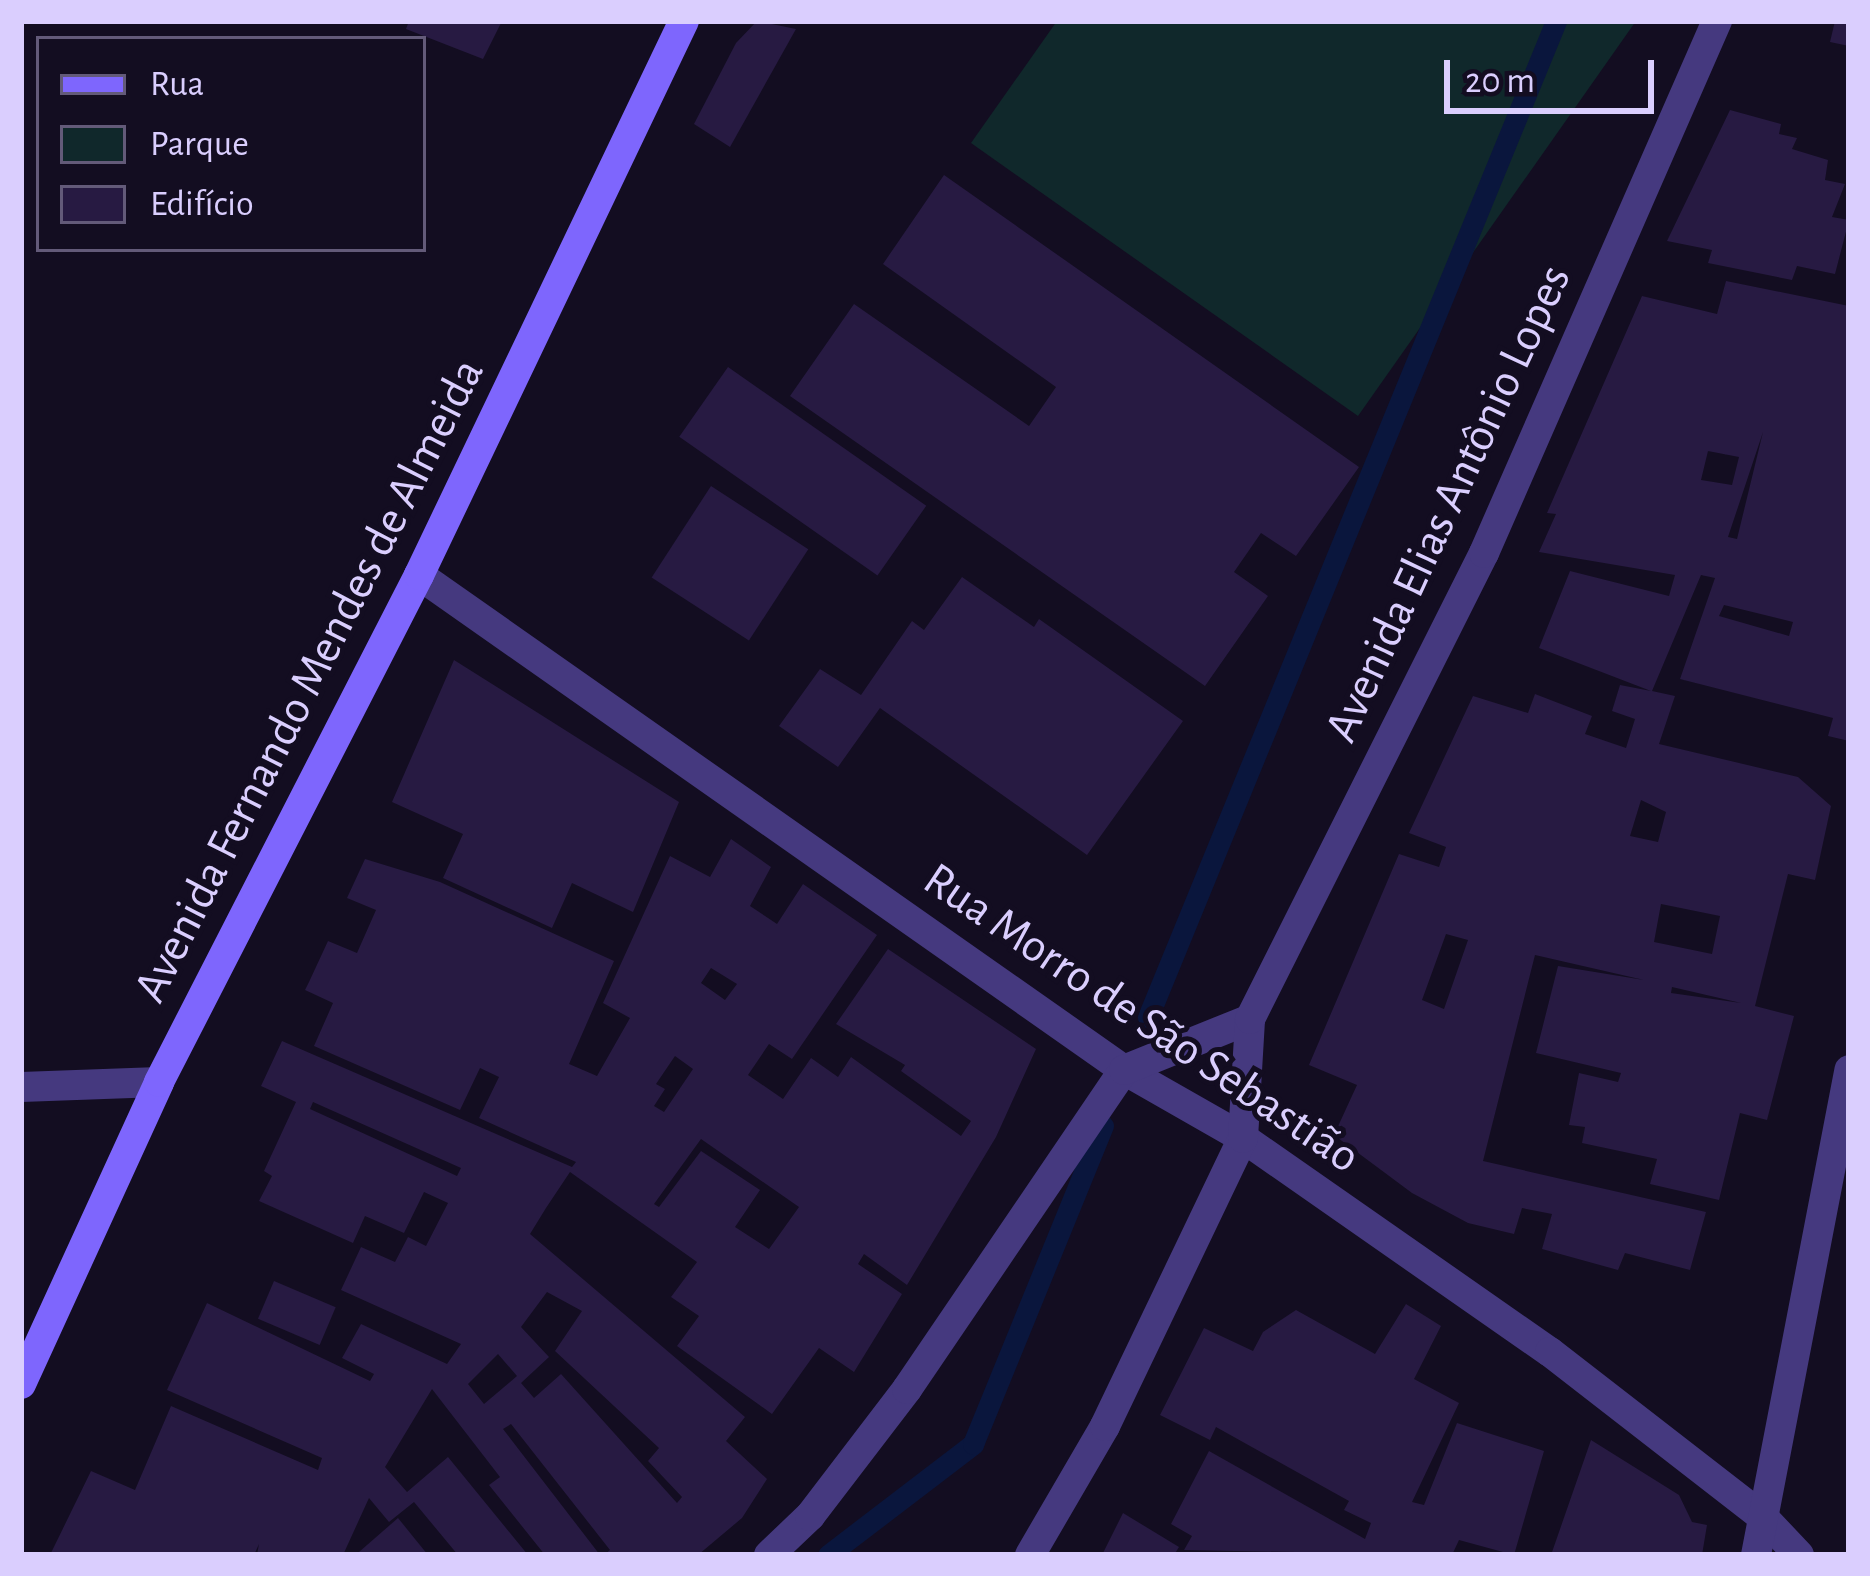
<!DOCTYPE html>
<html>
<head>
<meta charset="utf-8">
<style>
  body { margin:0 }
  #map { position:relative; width:1870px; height:1576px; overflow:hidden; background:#130d21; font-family:"Alegreya Sans",sans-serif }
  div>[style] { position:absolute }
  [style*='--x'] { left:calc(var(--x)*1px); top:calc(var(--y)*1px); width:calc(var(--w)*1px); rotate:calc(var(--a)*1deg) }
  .green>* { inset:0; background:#10282b }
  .stream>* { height:21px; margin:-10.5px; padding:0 10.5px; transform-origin:10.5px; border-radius:10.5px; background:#0a163d }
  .building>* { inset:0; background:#271a42; transform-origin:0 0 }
  .street>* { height:30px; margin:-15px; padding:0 15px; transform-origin:15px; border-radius:15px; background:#45397f }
  .secondary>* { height:30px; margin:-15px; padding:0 15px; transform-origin:15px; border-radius:15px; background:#7e66fd }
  span { translate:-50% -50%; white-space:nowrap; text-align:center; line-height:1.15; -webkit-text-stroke:10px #130d21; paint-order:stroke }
  .street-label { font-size:48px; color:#dacefe }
  .frame { position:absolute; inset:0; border:24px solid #dacefe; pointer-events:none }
  .legend { position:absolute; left:36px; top:36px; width:390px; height:216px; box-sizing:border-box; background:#130d21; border:3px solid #635a79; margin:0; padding:15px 21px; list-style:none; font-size:36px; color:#dacefe }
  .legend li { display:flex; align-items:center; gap:24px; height:60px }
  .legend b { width:60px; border:3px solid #635a79 }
  .scale { position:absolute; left:1444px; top:60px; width:210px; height:54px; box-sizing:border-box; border:6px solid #dacefe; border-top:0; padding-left:15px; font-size:36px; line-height:42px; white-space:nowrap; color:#dacefe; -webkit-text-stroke:9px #130d21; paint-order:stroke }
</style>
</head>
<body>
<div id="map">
  <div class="green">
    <div style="clip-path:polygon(1057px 21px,1636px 21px,1358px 416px,971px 143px)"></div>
  </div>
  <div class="stream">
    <div style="--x:1148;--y:1017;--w:1076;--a:-67.72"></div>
    <div style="--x:828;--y:1555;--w:183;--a:-37.4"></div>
    <div style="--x:973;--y:1444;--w:344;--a:-67.8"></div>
  </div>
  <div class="building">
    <div style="clip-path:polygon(409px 21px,502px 21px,483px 59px,406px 29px)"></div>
    <div style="clip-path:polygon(757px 21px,796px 29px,730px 147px,694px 124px,736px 43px)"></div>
    <div style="clip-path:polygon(1835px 21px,1849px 21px,1849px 46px,1830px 42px)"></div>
    <div style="clip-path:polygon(1730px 110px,1781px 124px,1779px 134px,1797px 138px,1792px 149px,1828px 160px,1825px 180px,1845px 184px,1832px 217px,1849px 220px,1835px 274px,1797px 266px,1792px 280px,1708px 263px,1712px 250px,1667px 241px)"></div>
    <div style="clip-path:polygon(944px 175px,1359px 467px,1296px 556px,1261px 533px,1234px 572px,1268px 596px,1205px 686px,790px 396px,854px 304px,1029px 426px,1056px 387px,883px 264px)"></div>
    <div style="clip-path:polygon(evenodd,1726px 281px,1849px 306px,1849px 741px,1828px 736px,1833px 718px,1680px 679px,1715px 578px,1701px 575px,1652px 691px,1675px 696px,1659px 744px,1798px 777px,1831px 806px,1815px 880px,1788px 874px,1755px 1006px,1794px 1016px,1767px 1120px,1740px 1113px,1719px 1200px,1650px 1184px,1657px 1159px,1582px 1143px,1585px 1127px,1569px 1125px,1579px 1073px,1618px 1082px,1621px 1073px,1536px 1053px,1558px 966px,1644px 980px,1535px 955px,1483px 1161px,1706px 1212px,1690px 1270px,1625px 1253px,1618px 1270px,1542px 1249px,1552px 1214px,1522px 1208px,1514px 1234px,1468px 1223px,1412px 1193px,1334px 1135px,1357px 1085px,1309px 1065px,1399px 854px,1439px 867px,1446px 847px,1409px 833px,1473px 696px,1528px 713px,1535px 694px,1592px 716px,1585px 734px,1626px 748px,1635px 719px,1612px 711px,1620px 685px,1651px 691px,1539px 648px,1570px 571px,1669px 596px,1675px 575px,1539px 552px,1556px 514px,1547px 513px,1642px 296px,1717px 314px,1726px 281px,1763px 432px,1737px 539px,1728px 537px,1763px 432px,1726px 281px,1708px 451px,1739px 457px,1732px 485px,1701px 480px,1708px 451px,1726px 281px,1724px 605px,1793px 622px,1789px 636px,1719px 616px,1724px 605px,1726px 281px,1641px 800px,1666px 812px,1658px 842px,1630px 836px,1641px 800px,1726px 281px,1661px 904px,1720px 916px,1712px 954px,1654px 942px,1661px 904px,1726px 281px,1446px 934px,1468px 940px,1444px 1009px,1422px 1000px,1446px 934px,1726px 281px,1672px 987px,1741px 1003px,1671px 993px,1672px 987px)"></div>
    <div style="left:728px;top:367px;width:242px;height:85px;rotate:35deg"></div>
    <div style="left:711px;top:486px;width:116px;height:109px;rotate:33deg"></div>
    <div style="clip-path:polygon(962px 577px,1034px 627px,1039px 619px,1183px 721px,1087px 855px,880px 708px,838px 767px,779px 726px,820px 669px,861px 695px,912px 621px,924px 630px)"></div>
    <div style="clip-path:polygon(454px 660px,679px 802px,633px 912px,572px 883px,552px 928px,443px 878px,463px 834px,392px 802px)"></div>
    <div style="clip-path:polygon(evenodd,731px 839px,771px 867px,750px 906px,777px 924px,803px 884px,877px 935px,792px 1059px,769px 1044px,748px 1075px,783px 1099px,811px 1058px,838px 1077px,851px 1057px,961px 1136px,971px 1121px,901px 1071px,905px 1065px,836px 1024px,888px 949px,1036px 1049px,996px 1137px,907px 1285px,864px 1254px,858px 1264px,902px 1294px,854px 1372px,819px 1348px,772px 1414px,677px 1346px,699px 1316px,671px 1297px,697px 1262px,570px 1172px,546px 1208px,530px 1234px,745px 1417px,726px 1441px,767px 1479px,742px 1518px,698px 1555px,604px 1555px,610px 1550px,511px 1424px,503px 1429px,600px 1555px,545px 1555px,489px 1485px,500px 1477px,432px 1389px,385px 1467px,407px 1492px,448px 1457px,528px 1555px,458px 1555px,414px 1502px,389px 1522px,369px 1498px,343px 1555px,257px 1555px,259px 1544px,254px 1555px,50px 1555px,91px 1471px,135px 1490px,171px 1406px,318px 1470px,322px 1458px,167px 1390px,207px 1303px,370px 1381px,374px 1374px,342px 1358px,361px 1324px,447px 1364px,461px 1344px,341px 1290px,361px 1247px,395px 1262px,408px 1237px,426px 1246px,448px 1203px,424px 1192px,404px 1233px,365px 1216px,353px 1243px,259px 1201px,272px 1176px,264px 1171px,296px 1102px,261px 1086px,282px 1041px,572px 1167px,576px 1162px,479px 1118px,499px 1077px,480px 1068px,460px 1110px,314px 1046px,333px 1003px,305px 990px,309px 982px,328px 941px,357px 953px,376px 910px,347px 898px,365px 859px,440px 882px,614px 961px,569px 1064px,597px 1076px,630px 1018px,603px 1003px,670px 856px,710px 877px,731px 839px,711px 968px,737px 984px,725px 1000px,701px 983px,711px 968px,731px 839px,675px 1056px,693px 1069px,664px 1112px,654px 1106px,665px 1089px,656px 1084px,675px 1056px,731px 839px,313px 1102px,461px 1168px,457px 1176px,310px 1109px,313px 1102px,731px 839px,701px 1139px,799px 1207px,769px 1249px,735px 1227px,760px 1190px,701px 1151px,659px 1207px,654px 1204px,701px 1139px,731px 839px,547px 1292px,582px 1311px,555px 1351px,659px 1448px,648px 1461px,682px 1497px,677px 1503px,561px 1374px,534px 1398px,521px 1383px,549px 1357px,521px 1327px,547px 1292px,731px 839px,498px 1354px,517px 1376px,484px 1404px,468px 1384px,498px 1354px)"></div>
    <div style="left:274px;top:1281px;width:67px;height:41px;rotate:23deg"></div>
    <div style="clip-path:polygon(1406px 1304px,1441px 1326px,1414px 1379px,1459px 1403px,1412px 1502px,1424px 1505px,1457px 1423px,1544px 1451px,1514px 1555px,1459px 1540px,1452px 1555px,1184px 1550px,1192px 1536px,1171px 1524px,1209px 1451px,1365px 1539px,1371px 1523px,1344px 1510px,1349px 1501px,1216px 1427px,1210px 1440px,1160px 1415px,1204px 1328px,1253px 1351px,1263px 1332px,1296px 1310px,1375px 1354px)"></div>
    <div style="clip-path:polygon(1591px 1440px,1679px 1495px,1692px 1522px,1707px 1525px,1702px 1555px,1551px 1555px)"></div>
    <div style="clip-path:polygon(1123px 1513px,1179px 1547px,1174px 1555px,1102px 1555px)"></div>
    <div style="clip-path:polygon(398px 1518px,428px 1555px,358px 1555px,359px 1552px)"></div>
  </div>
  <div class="street">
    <div style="--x:419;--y:575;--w:861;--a:35.07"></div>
    <div style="--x:1124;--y:1070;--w:137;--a:29.7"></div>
    <div style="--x:1243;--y:1138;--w:374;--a:34.9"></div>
    <div style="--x:1550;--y:1352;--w:271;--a:37.8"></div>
    <div style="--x:1764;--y:1518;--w:51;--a:46.6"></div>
    <div style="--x:21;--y:1087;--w:138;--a:-2.1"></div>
    <div style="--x:769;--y:1555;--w:57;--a:-43.6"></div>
    <div style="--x:810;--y:1516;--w:160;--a:-52.6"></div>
    <div style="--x:907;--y:1389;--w:386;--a:-55.8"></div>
    <div style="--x:1124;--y:1070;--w:136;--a:-22"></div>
    <div style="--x:1030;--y:1555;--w:149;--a:-59.8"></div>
    <div style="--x:1105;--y:1426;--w:319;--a:-64.4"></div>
    <div style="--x:1243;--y:1138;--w:119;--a:-86.6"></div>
    <div style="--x:1250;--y:1019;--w:521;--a:-63.34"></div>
    <div style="--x:1484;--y:553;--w:581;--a:-66.35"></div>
    <div style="--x:1756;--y:1555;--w:494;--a:-79.1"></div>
  </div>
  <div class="secondary">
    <div style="--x:21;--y:1384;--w:332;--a:-65.4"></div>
    <div style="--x:159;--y:1082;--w:570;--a:-62.85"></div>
    <div style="--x:419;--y:575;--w:614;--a:-64.44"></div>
  </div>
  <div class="street-label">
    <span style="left:1449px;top:504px;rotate:-65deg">Avenida Elias Antônio Lopes</span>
    <span style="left:310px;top:681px;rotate:-63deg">Avenida Fernando Mendes de Almeida</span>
    <span style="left:1141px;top:1019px;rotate:34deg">Rua Morro de São Sebastião</span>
  </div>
  <div class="frame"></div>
  <ul class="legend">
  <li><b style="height:15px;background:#7e66fd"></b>Rua</li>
  <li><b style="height:33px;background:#10282b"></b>Parque</li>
  <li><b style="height:33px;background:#271a42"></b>Edifício</li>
  </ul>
  <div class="scale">20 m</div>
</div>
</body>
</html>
